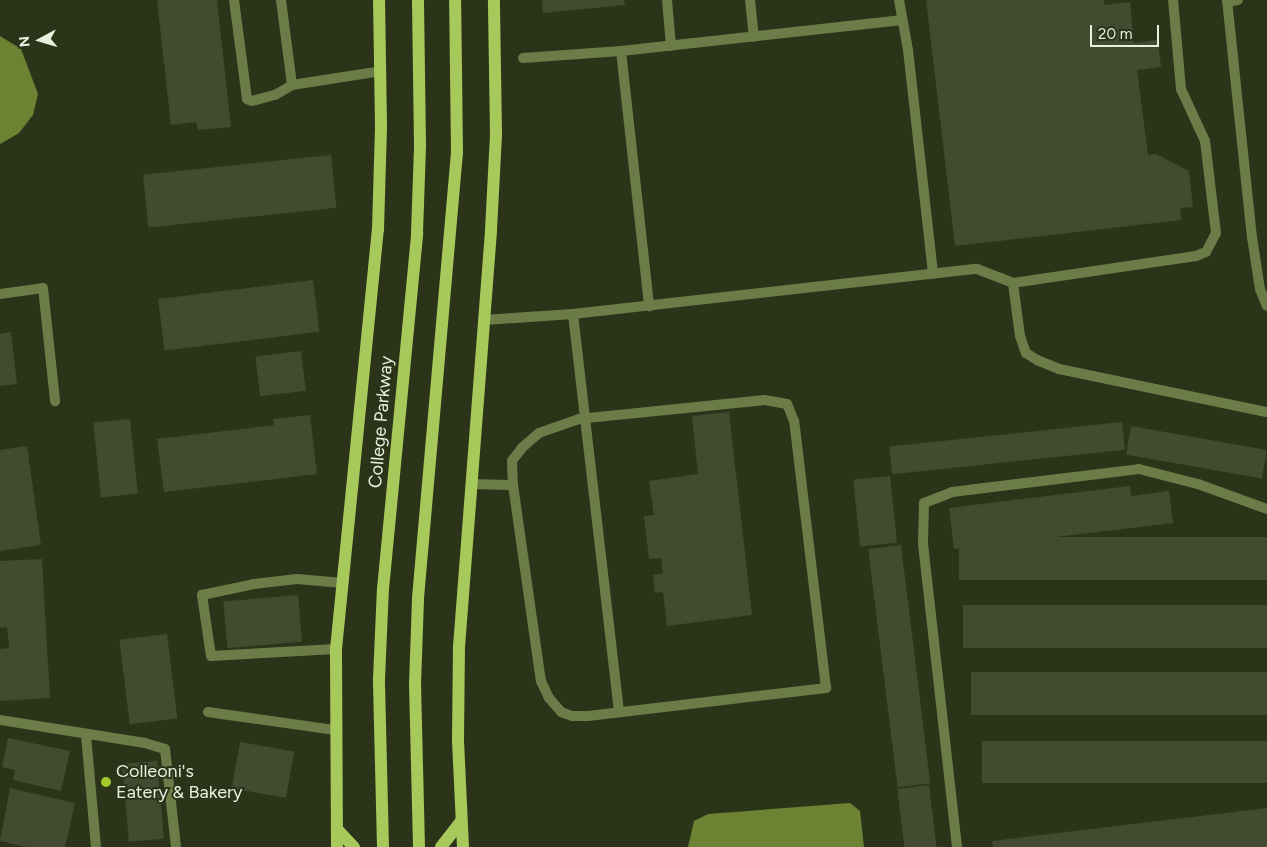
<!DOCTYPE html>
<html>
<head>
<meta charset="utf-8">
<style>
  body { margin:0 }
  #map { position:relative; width:1267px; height:847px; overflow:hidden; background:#2b3419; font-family:Figtree,sans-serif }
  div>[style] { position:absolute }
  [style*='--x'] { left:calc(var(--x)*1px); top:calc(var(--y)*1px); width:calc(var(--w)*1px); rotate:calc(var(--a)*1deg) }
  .water>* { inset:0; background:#6c8334 }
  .building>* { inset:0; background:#424b30; transform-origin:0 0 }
  .lane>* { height:10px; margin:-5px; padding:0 5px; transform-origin:5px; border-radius:5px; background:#6c7c49 }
  .street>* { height:10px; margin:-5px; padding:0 5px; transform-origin:5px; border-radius:5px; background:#6c7c49 }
  .primary>* { height:12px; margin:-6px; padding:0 6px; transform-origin:6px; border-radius:6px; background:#a7c85a }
  .dots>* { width:14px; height:14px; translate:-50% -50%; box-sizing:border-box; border:2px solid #2b3419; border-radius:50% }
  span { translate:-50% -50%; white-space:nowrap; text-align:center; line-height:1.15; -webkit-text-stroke:4px #2b3419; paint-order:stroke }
  .street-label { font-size:18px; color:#e9efdf }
  .poi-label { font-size:18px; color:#e9efdf }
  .left { translate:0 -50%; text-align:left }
  .north { position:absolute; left:15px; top:15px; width:50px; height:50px; -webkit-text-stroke:4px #2b3419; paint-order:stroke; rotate:264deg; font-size:14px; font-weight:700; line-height:20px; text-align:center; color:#e9efdf }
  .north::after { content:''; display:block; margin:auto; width:18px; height:22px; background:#e9efdf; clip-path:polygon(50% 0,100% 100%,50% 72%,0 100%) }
  .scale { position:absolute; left:1090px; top:25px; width:69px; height:22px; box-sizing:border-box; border:2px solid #e9efdf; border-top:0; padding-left:6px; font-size:15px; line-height:18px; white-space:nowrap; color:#e9efdf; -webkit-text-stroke:4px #2b3419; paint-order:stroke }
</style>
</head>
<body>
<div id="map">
  <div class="water">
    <div style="clip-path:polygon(0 36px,21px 49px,38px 94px,33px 115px,19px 133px,0 144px)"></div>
    <div style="clip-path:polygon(850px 803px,860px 811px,864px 847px,688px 847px,694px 821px,708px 814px)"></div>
  </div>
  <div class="building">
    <div style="clip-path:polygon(157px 0,217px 0,231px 127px,198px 130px,196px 122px,171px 125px)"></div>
    <div style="clip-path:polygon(542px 0,624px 0,625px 5px,543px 13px)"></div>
    <div style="clip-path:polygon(926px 0,1104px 0,1104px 5px,1130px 2px,1134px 43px,1158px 40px,1161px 67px,1137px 70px,1148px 155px,1156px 154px,1189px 171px,1193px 207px,1180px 208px,1181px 220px,955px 246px)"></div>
    <div style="left:331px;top:155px;width:53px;height:189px;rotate:84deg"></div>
    <div style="left:313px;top:280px;width:52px;height:156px;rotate:83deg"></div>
    <div style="clip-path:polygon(11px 332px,17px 384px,0 386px,0 334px)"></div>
    <div style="left:301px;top:351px;width:40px;height:46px;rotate:83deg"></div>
    <div style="clip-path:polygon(729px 412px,752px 615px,667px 626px,663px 592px,655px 593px,653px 575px,663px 573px,661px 558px,649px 559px,644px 516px,654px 515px,649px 481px,698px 474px,692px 416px)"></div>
    <div style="clip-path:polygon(310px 415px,317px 474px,164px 492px,157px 439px,274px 425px,273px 419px)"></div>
    <div style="left:130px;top:419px;width:75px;height:37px;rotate:84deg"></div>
    <div style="left:1122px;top:422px;width:28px;height:234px;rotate:84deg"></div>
    <div style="left:1131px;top:426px;width:138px;height:29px;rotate:10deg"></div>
    <div style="clip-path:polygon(27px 446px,41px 545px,0 551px,0 450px)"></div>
    <div style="left:890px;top:476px;width:67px;height:37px;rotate:84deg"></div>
    <div style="clip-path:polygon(1130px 486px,1131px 496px,1169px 491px,1173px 523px,954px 549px,949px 508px)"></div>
    <div style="left:1267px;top:537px;width:43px;height:308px;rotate:90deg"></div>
    <div style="left:901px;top:545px;width:240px;height:33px;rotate:83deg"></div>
    <div style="clip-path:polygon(42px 559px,50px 698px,0 701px,0 649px,9px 648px,7px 627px,0 628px,0 561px)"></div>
    <div style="left:298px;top:595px;width:47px;height:75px;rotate:85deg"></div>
    <div style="left:1267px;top:605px;width:43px;height:304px;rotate:90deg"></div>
    <div style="left:167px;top:634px;width:85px;height:48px;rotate:83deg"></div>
    <div style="left:1267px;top:672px;width:43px;height:296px;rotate:90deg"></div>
    <div style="clip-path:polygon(8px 738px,70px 751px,61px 791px,13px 780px,15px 770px,2px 767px)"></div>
    <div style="left:1267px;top:741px;width:42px;height:285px;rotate:90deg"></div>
    <div style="left:240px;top:742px;width:55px;height:47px;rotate:10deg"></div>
    <div style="left:157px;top:761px;width:78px;height:35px;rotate:85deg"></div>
    <div style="left:929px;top:785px;width:63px;height:32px;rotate:83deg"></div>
    <div style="clip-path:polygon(10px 788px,75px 803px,65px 847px,27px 847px,0 841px)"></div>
    <div style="clip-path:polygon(1267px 808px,1267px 847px,993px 847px,992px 841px)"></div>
  </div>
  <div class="lane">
    <div style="--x:234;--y:0;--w:100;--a:82.5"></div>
    <div style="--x:247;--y:99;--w:5;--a:22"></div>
    <div style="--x:252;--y:101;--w:24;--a:-15"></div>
    <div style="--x:275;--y:95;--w:20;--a:-30"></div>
    <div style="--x:292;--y:85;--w:90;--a:-8.9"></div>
    <div style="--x:281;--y:0;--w:86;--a:82.6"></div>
    <div style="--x:667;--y:0;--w:46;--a:85"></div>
    <div style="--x:750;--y:0;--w:37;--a:84"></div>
    <div style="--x:899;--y:0;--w:51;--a:79.8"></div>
    <div style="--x:908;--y:50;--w:225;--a:83.6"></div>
    <div style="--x:1227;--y:2;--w:11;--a:-10"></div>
    <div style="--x:621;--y:51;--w:257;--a:83.7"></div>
    <div style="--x:523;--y:58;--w:98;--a:-4.1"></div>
    <div style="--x:621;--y:51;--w:283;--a:-6.3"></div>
    <div style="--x:1013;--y:283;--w:53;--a:82.5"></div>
    <div style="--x:1020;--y:336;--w:18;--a:71"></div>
    <div style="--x:1026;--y:353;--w:13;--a:32"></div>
    <div style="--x:1037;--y:360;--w:24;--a:22"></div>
    <div style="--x:1059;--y:369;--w:212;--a:11.7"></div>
    <div style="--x:0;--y:294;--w:43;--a:-7.9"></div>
    <div style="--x:43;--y:288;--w:114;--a:83.9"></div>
    <div style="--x:573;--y:314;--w:401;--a:83.4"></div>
    <div style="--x:484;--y:320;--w:89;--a:-3.9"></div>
    <div style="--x:573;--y:314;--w:406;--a:-6.4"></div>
    <div style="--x:977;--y:269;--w:39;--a:21"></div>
    <div style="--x:1013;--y:283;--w:185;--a:-8.4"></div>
    <div style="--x:1196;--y:256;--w:11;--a:-22"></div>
    <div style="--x:1206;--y:252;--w:21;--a:-62"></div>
    <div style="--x:1216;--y:233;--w:93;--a:-96.8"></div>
    <div style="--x:1205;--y:141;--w:57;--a:-114.8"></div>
    <div style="--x:1181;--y:89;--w:89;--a:-95.1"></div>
    <div style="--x:471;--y:484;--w:42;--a:1.4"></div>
    <div style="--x:513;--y:485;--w:198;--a:81.9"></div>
    <div style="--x:541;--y:681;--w:19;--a:65"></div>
    <div style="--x:549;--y:698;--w:18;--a:49"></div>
    <div style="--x:561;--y:712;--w:12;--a:20"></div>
    <div style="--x:572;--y:716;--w:16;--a:0"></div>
    <div style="--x:588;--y:716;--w:240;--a:-6.7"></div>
    <div style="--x:826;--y:688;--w:269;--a:-96.8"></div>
    <div style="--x:794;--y:421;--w:18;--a:-112"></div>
    <div style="--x:787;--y:404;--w:22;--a:-170"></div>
    <div style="--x:765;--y:400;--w:187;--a:174.2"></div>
    <div style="--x:579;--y:419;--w:42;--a:160.7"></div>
    <div style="--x:539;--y:433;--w:23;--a:139"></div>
    <div style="--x:522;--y:448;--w:16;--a:128"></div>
    <div style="--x:512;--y:461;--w:24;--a:88"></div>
    <div style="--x:336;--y:649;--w:125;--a:176.8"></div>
    <div style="--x:211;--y:656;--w:62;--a:-98.4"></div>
    <div style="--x:202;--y:595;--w:53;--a:-11.9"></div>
    <div style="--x:254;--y:584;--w:43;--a:-6.6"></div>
    <div style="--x:297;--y:579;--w:46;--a:5"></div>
    <div style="--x:208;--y:712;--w:127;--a:8.1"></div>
    <div style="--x:0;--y:720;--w:147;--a:9"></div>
    <div style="--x:145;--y:743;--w:21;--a:17"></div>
    <div style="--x:165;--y:749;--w:99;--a:83.6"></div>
    <div style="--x:86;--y:735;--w:112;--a:84.9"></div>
    <div style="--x:957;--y:847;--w:306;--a:-96.4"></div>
    <div style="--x:923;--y:543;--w:40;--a:-88.6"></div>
    <div style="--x:924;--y:503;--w:30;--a:-21"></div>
    <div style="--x:952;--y:492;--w:188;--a:-7"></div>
    <div style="--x:1139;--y:469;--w:61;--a:14.3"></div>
    <div style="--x:1198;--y:484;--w:73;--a:19.9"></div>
  </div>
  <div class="street">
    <div style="--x:1227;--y:0;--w:238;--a:84"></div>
    <div style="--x:1252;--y:237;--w:53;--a:81.3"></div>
    <div style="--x:1260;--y:289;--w:18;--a:68"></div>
  </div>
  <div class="primary">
    <div style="--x:337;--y:829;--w:25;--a:47"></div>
    <div style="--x:337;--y:847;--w:198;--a:-90.3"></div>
    <div style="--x:336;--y:649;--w:422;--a:-84.3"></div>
    <div style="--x:378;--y:229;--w:103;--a:-88.3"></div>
    <div style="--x:381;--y:126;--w:126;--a:-90.9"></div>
    <div style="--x:383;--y:847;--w:168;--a:-91.4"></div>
    <div style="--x:379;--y:679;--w:90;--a:-87.5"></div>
    <div style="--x:383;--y:589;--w:358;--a:-84.5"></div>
    <div style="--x:417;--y:233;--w:88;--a:-88"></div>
    <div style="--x:420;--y:145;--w:145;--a:-90.8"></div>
    <div style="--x:419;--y:847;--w:162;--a:-91.4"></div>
    <div style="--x:415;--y:685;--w:87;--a:-88"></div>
    <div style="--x:418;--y:598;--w:447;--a:-85"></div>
    <div style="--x:457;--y:153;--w:153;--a:-90.7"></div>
    <div style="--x:441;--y:847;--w:33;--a:-52"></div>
    <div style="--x:463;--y:847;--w:107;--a:-92.7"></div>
    <div style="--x:458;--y:740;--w:93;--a:-89.4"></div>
    <div style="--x:459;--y:647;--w:418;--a:-85.6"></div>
    <div style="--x:491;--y:230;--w:96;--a:-87"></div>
    <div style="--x:496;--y:134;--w:134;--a:-90.9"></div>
  </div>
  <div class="dots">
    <div style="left:106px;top:782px;background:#a1c92a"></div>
  </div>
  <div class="street-label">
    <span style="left:381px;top:422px;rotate:-85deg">College Parkway</span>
  </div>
  <div class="poi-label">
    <span class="left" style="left:116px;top:782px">Colleoni's<br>Eatery &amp; Bakery</span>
  </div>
  <div class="north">N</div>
  <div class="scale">20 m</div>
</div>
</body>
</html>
